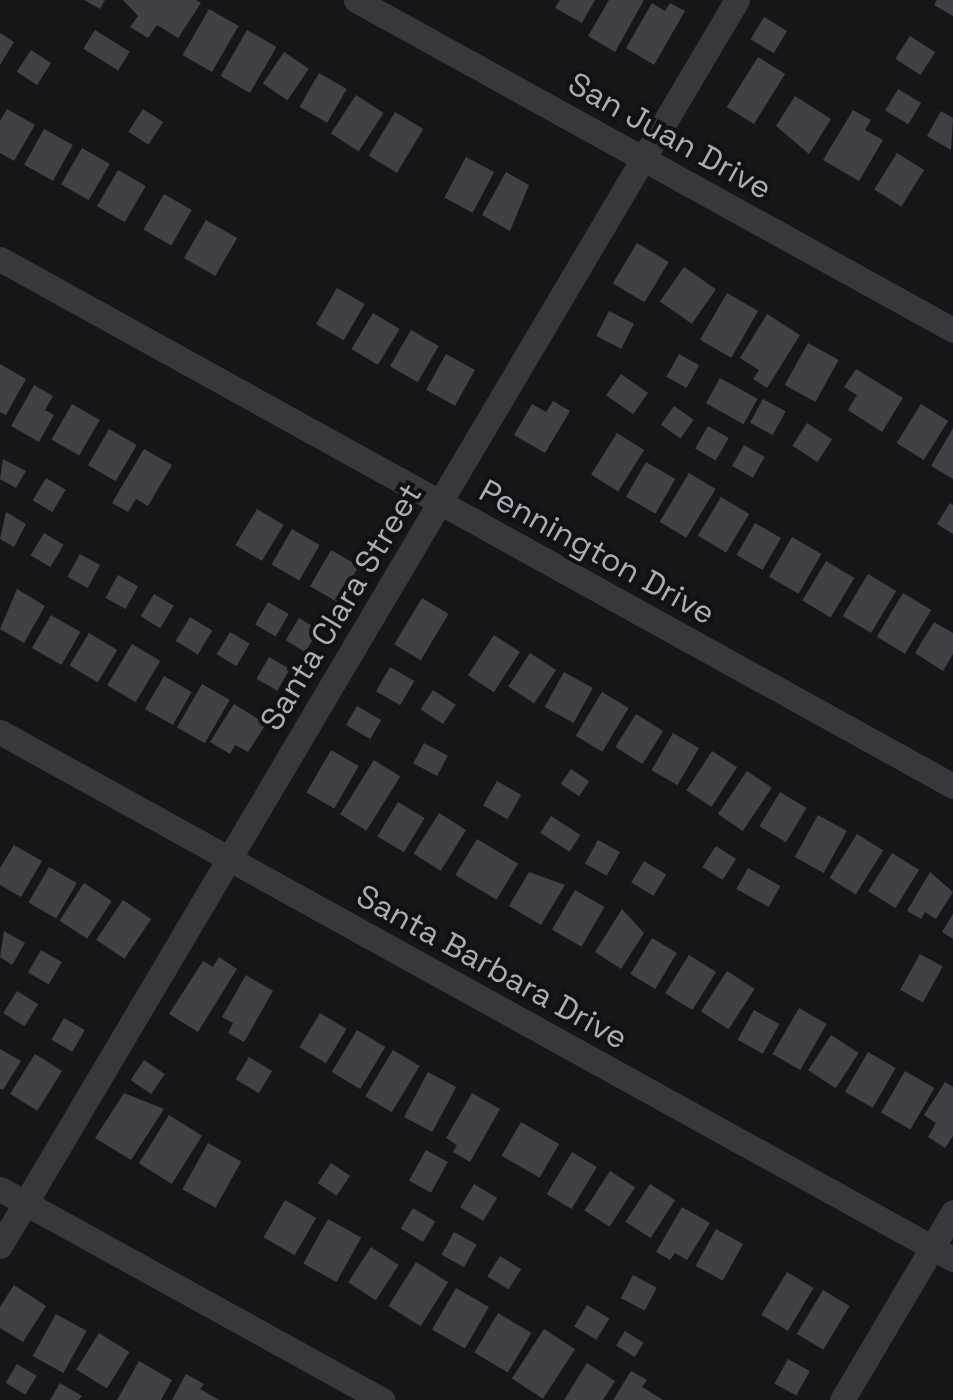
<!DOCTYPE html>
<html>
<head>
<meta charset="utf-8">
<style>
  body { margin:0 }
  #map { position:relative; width:953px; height:1400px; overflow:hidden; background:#161618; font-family:"Space Grotesk",sans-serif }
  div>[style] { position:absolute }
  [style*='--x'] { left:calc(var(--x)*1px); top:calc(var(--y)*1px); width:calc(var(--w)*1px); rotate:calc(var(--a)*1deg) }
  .building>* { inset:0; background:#404145; transform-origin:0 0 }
  .street>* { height:25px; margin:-12.5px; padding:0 12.5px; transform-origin:12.5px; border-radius:12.5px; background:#37383d }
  span { translate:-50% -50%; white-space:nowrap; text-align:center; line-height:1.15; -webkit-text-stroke:8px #111113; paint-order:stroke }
  .street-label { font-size:32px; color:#a8adb8 }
</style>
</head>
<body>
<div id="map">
  <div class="building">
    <div style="clip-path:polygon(84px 0,105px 0,100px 9px)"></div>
    <div style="clip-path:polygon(123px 0,196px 0,201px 3px,178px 38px,157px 25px,148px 38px,130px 27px,138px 16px)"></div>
    <div style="clip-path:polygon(560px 0,595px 0,582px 23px,555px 8px)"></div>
    <div style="clip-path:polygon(609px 0,644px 0,615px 52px,588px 36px)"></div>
    <div style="clip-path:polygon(937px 0,953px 0,953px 16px,934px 5px)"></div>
    <div style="clip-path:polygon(652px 3px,665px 11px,670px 3px,685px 11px,654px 65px,626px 48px)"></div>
    <div style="left:209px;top:9px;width:34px;height:53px;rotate:30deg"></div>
    <div style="left:764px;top:17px;width:27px;height:26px;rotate:31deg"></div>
    <div style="left:95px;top:30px;width:41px;height:22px;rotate:32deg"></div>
    <div style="left:247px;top:30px;width:34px;height:53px;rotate:30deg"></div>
    <div style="clip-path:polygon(0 33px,14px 42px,0 65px)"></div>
    <div style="left:910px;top:36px;width:30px;height:27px;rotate:33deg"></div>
    <div style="left:31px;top:50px;width:24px;height:26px;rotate:33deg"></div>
    <div style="left:284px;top:52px;width:30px;height:38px;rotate:34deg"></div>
    <div style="left:758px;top:57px;width:32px;height:59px;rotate:32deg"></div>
    <div style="left:319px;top:73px;width:32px;height:39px;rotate:30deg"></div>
    <div style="left:898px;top:89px;width:27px;height:25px;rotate:31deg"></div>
    <div style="left:356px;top:95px;width:33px;height:46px;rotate:33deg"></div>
    <div style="clip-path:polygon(795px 96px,831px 119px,809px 154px,776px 126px)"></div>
    <div style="clip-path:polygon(7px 109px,35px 125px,14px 161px,0 153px,0 121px)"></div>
    <div style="left:143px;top:109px;width:24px;height:27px;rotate:33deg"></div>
    <div style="clip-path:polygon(853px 110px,871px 120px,865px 130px,883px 140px,859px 181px,823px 160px)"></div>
    <div style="clip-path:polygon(941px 111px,953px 118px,951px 150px,927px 136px)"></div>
    <div style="left:395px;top:112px;width:33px;height:51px;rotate:31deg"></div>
    <div style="left:44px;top:129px;width:33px;height:41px;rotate:29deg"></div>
    <div style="left:82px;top:148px;width:32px;height:42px;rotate:30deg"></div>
    <div style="left:897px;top:153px;width:32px;height:43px;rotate:32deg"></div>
    <div style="left:466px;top:157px;width:32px;height:46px;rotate:28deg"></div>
    <div style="left:118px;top:170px;width:32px;height:42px;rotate:30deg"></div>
    <div style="clip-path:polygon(506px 172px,529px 185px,510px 231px,482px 215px)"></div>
    <div style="left:164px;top:194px;width:32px;height:41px;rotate:30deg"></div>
    <div style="left:206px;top:220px;width:36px;height:44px;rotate:30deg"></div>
    <div style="left:637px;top:243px;width:37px;height:47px;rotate:31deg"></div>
    <div style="left:684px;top:267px;width:39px;height:42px;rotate:35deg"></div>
    <div style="left:337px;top:288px;width:32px;height:42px;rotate:30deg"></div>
    <div style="left:727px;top:293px;width:36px;height:54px;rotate:30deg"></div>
    <div style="left:609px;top:311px;width:28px;height:28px;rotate:27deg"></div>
    <div style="left:373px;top:313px;width:31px;height:42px;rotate:31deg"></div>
    <div style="clip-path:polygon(767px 314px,800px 335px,767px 388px,753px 379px,759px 370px,740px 358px)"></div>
    <div style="left:411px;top:330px;width:32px;height:42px;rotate:30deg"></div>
    <div style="left:808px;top:343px;width:35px;height:48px;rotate:29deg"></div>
    <div style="left:446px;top:354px;width:33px;height:41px;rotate:29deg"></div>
    <div style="left:679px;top:354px;width:23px;height:26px;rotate:29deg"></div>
    <div style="clip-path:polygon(0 364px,26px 379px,6px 415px,0 412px)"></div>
    <div style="clip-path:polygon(856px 369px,903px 398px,882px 432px,848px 410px,857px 395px,844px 387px)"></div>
    <div style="left:621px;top:374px;width:33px;height:26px;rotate:35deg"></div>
    <div style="left:720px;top:378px;width:43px;height:29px;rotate:29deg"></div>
    <div style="clip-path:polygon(34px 385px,53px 396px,45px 410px,54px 415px,39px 442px,11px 426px)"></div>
    <div style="left:763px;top:399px;width:26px;height:27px;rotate:29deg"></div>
    <div style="clip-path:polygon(553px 401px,570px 411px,545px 453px,514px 435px,532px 404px,546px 412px)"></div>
    <div style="left:72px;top:404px;width:32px;height:41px;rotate:30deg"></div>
    <div style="left:921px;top:404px;width:32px;height:46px;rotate:32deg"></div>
    <div style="left:674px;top:406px;width:24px;height:23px;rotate:35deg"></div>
    <div style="left:807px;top:423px;width:30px;height:27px;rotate:33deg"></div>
    <div style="left:708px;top:426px;width:24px;height:26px;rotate:30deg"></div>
    <div style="clip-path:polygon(953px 428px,953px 479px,931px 466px)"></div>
    <div style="left:109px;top:429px;width:32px;height:42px;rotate:30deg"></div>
    <div style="left:617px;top:433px;width:32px;height:49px;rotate:32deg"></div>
    <div style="left:744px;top:445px;width:24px;height:24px;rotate:30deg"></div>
    <div style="clip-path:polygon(144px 449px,172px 465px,148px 506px,136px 499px,128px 512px,112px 503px)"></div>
    <div style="clip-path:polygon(3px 459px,26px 471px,16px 488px,0 479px)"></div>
    <div style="left:646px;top:462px;width:34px;height:40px;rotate:30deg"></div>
    <div style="left:689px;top:473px;width:31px;height:57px;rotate:31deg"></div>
    <div style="left:46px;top:478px;width:23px;height:26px;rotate:31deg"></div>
    <div style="left:721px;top:497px;width:33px;height:45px;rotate:31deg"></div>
    <div style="clip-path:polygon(950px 503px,953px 505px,953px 534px,937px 524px)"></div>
    <div style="left:257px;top:509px;width:31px;height:42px;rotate:31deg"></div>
    <div style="clip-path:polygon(6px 512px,26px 524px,14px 547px,0 539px)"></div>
    <div style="left:755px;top:523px;width:30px;height:37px;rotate:30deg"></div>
    <div style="left:292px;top:529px;width:32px;height:41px;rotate:30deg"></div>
    <div style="left:44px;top:533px;width:23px;height:26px;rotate:31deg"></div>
    <div style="left:792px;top:537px;width:34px;height:46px;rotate:30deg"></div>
    <div style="left:331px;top:550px;width:32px;height:42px;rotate:30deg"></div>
    <div style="left:80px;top:554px;width:23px;height:26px;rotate:29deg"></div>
    <div style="left:826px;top:561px;width:33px;height:46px;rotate:31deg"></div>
    <div style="left:868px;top:574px;width:33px;height:49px;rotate:31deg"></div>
    <div style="left:118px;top:575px;width:23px;height:26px;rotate:29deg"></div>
    <div style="clip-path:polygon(17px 589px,45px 606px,24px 643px,0 629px)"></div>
    <div style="left:903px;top:593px;width:33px;height:51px;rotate:31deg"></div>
    <div style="left:154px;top:594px;width:23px;height:26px;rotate:31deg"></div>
    <div style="left:422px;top:598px;width:31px;height:54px;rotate:31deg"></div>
    <div style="left:268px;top:602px;width:24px;height:26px;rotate:30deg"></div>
    <div style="left:51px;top:615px;width:34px;height:38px;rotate:30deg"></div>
    <div style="left:190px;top:617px;width:26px;height:28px;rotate:31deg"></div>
    <div style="left:299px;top:618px;width:23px;height:26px;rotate:31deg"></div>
    <div style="clip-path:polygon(934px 622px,953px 633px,953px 654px,943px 671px,915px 653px)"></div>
    <div style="left:230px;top:632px;width:23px;height:26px;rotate:31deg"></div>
    <div style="left:89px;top:633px;width:33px;height:38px;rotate:31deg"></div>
    <div style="left:494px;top:635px;width:31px;height:48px;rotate:33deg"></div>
    <div style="left:132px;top:644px;width:33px;height:48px;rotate:31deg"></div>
    <div style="left:530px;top:653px;width:31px;height:40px;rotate:33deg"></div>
    <div style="left:269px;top:657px;width:24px;height:25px;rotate:30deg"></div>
    <div style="left:390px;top:667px;width:28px;height:28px;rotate:30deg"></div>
    <div style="left:564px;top:672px;width:33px;height:40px;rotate:29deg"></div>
    <div style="left:164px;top:676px;width:32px;height:38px;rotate:30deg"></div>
    <div style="left:202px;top:684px;width:32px;height:50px;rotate:30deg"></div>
    <div style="left:433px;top:690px;width:27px;height:23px;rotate:33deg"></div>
    <div style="left:602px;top:692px;width:31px;height:51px;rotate:31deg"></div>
    <div style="clip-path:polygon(234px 704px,266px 724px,248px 752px,235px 745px,230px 754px,210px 742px)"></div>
    <div style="left:357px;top:706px;width:28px;height:22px;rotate:30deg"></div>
    <div style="left:636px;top:714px;width:32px;height:39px;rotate:32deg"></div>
    <div style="left:673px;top:733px;width:30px;height:43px;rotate:30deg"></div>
    <div style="left:424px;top:743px;width:27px;height:23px;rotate:28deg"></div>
    <div style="left:331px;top:750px;width:32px;height:49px;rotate:30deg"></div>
    <div style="left:712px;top:751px;width:30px;height:47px;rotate:33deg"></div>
    <div style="left:374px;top:760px;width:31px;height:64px;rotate:32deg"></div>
    <div style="left:571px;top:769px;width:22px;height:18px;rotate:34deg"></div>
    <div style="left:747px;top:771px;width:30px;height:52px;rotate:34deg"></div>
    <div style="left:497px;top:781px;width:28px;height:28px;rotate:30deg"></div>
    <div style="left:780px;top:792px;width:31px;height:40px;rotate:31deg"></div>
    <div style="left:398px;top:802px;width:31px;height:40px;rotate:31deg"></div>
    <div style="left:439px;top:813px;width:32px;height:48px;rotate:32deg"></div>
    <div style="left:818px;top:815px;width:33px;height:48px;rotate:29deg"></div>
    <div style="left:551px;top:816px;width:35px;height:20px;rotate:33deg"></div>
    <div style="left:857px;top:834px;width:31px;height:52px;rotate:32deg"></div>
    <div style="left:477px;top:839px;width:48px;height:42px;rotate:31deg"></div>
    <div style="left:598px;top:840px;width:25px;height:27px;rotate:29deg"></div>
    <div style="clip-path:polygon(14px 845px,42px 861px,21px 897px,0 885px,0 868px)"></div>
    <div style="left:716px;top:846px;width:24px;height:25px;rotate:33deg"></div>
    <div style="left:892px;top:853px;width:32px;height:45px;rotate:32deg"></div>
    <div style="left:644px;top:861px;width:26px;height:25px;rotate:31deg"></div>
    <div style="left:49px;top:867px;width:32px;height:41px;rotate:30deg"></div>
    <div style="left:748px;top:868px;width:37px;height:24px;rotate:29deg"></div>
    <div style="clip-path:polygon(529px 872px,565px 885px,541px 925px,509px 906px)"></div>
    <div style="clip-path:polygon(930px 872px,953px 892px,936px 919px,925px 912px,921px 919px,907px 911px)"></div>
    <div style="left:84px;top:883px;width:33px;height:45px;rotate:33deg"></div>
    <div style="left:575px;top:890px;width:34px;height:46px;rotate:30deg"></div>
    <div style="left:123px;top:900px;width:34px;height:48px;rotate:34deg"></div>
    <div style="clip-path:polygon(622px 909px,644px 933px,621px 969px,595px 952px)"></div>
    <div style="clip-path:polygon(953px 914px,953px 939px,942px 932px)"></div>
    <div style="clip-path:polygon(4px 931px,25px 943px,12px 965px,0 957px)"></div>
    <div style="left:652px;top:938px;width:29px;height:42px;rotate:31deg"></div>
    <div style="left:41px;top:950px;width:24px;height:26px;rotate:30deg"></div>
    <div style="left:920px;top:954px;width:26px;height:41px;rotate:29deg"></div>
    <div style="left:689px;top:955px;width:32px;height:45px;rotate:32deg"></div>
    <div style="clip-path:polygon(219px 957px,237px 969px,198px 1032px,169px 1014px,203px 961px,213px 967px)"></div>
    <div style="left:727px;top:971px;width:33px;height:48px;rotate:33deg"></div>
    <div style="clip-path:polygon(246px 975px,273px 991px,244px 1042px,228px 1033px,233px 1023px,222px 1017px)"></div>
    <div style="left:17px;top:991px;width:25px;height:26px;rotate:32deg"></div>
    <div style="left:799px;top:1008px;width:32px;height:53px;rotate:30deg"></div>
    <div style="left:754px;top:1010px;width:29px;height:34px;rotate:29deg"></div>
    <div style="left:320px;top:1013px;width:31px;height:40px;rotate:31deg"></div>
    <div style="left:64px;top:1018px;width:24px;height:25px;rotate:30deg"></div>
    <div style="left:357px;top:1030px;width:33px;height:49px;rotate:31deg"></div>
    <div style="left:831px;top:1035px;width:33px;height:42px;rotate:33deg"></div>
    <div style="clip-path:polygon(0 1049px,21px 1061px,3px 1090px,0 1089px)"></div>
    <div style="left:393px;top:1050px;width:31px;height:54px;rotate:31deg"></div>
    <div style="left:868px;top:1052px;width:32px;height:46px;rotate:30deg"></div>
    <div style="left:35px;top:1054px;width:32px;height:47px;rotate:32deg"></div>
    <div style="left:249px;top:1057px;width:27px;height:26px;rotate:31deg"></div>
    <div style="left:144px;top:1060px;width:25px;height:24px;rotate:34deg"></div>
    <div style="left:905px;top:1071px;width:34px;height:48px;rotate:30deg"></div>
    <div style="left:428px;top:1072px;width:32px;height:51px;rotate:28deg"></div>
    <div style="clip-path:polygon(945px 1082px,953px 1087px,953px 1136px,945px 1148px,928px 1137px,936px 1123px,924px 1115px)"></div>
    <div style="clip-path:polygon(124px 1093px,164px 1109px,131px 1160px,95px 1138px)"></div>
    <div style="clip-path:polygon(472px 1093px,500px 1109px,470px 1162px,453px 1152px,457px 1145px,446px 1138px)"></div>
    <div style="left:169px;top:1115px;width:39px;height:57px;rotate:32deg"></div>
    <div style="left:521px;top:1122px;width:44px;height:39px;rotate:30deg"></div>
    <div style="left:208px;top:1143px;width:38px;height:53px;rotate:29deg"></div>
    <div style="left:426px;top:1150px;width:25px;height:35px;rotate:29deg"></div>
    <div style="left:572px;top:1152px;width:29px;height:49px;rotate:31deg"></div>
    <div style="left:331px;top:1163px;width:23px;height:24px;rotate:34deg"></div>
    <div style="left:610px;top:1171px;width:30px;height:47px;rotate:33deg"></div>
    <div style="left:474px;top:1184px;width:27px;height:27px;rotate:31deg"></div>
    <div style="left:650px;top:1184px;width:30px;height:45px;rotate:33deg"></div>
    <div style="left:285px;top:1200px;width:36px;height:43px;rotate:30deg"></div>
    <div style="clip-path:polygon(682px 1207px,710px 1223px,687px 1260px,675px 1253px,670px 1260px,656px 1252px)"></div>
    <div style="left:413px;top:1208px;width:26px;height:24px;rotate:31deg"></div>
    <div style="left:328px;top:1219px;width:38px;height:51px;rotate:29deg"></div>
    <div style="left:716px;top:1229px;width:31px;height:42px;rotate:29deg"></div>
    <div style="left:454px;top:1232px;width:26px;height:26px;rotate:29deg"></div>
    <div style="left:371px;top:1247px;width:33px;height:42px;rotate:33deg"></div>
    <div style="left:500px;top:1256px;width:25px;height:24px;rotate:32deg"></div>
    <div style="left:416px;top:1262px;width:38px;height:52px;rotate:32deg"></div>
    <div style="left:787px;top:1272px;width:31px;height:50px;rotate:31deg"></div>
    <div style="left:633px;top:1275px;width:27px;height:26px;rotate:28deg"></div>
    <div style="clip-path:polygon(14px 1285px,46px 1306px,23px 1342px,0 1328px,0 1307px)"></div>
    <div style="left:456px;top:1288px;width:38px;height:48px;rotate:30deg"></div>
    <div style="left:823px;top:1290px;width:31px;height:51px;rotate:31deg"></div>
    <div style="left:587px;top:1305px;width:26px;height:25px;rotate:31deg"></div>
    <div style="left:498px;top:1313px;width:39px;height:46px;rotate:31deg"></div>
    <div style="left:56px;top:1314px;width:35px;height:48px;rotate:29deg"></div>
    <div style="left:544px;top:1329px;width:37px;height:59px;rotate:33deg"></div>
    <div style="left:625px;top:1331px;width:22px;height:17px;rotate:32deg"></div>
    <div style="left:99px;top:1333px;width:36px;height:43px;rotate:32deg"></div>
    <div style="left:788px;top:1359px;width:25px;height:28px;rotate:29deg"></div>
    <div style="clip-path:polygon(139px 1361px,172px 1380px,161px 1400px,117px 1400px)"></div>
    <div style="clip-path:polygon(587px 1363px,615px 1381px,603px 1400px,564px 1400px)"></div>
    <div style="left:17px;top:1364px;width:23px;height:22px;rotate:31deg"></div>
    <div style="clip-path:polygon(631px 1371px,647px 1380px,642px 1387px,663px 1400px,613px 1400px)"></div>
    <div style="clip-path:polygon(186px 1374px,204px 1384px,200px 1389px,219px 1400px,172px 1400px)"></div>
    <div style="clip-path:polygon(60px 1383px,82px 1396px,79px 1400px,50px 1400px)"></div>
  </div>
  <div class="street">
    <div style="--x:356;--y:0;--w:682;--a:28.93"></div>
    <div style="--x:0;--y:259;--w:1089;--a:28.94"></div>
    <div style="--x:0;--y:732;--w:1089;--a:28.94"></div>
    <div style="--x:0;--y:1189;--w:437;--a:28.9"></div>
    <div style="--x:0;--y:1246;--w:1448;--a:-59.4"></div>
    <div style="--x:842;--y:1400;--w:218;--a:-59.4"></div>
  </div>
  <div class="street-label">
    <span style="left:670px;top:136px;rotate:29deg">San Juan Drive</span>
    <span style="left:597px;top:552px;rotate:29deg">Pennington Drive</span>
    <span style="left:341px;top:607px;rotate:-59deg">Santa Clara Street</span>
    <span style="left:492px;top:967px;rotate:29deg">Santa Barbara Drive</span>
  </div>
</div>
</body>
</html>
